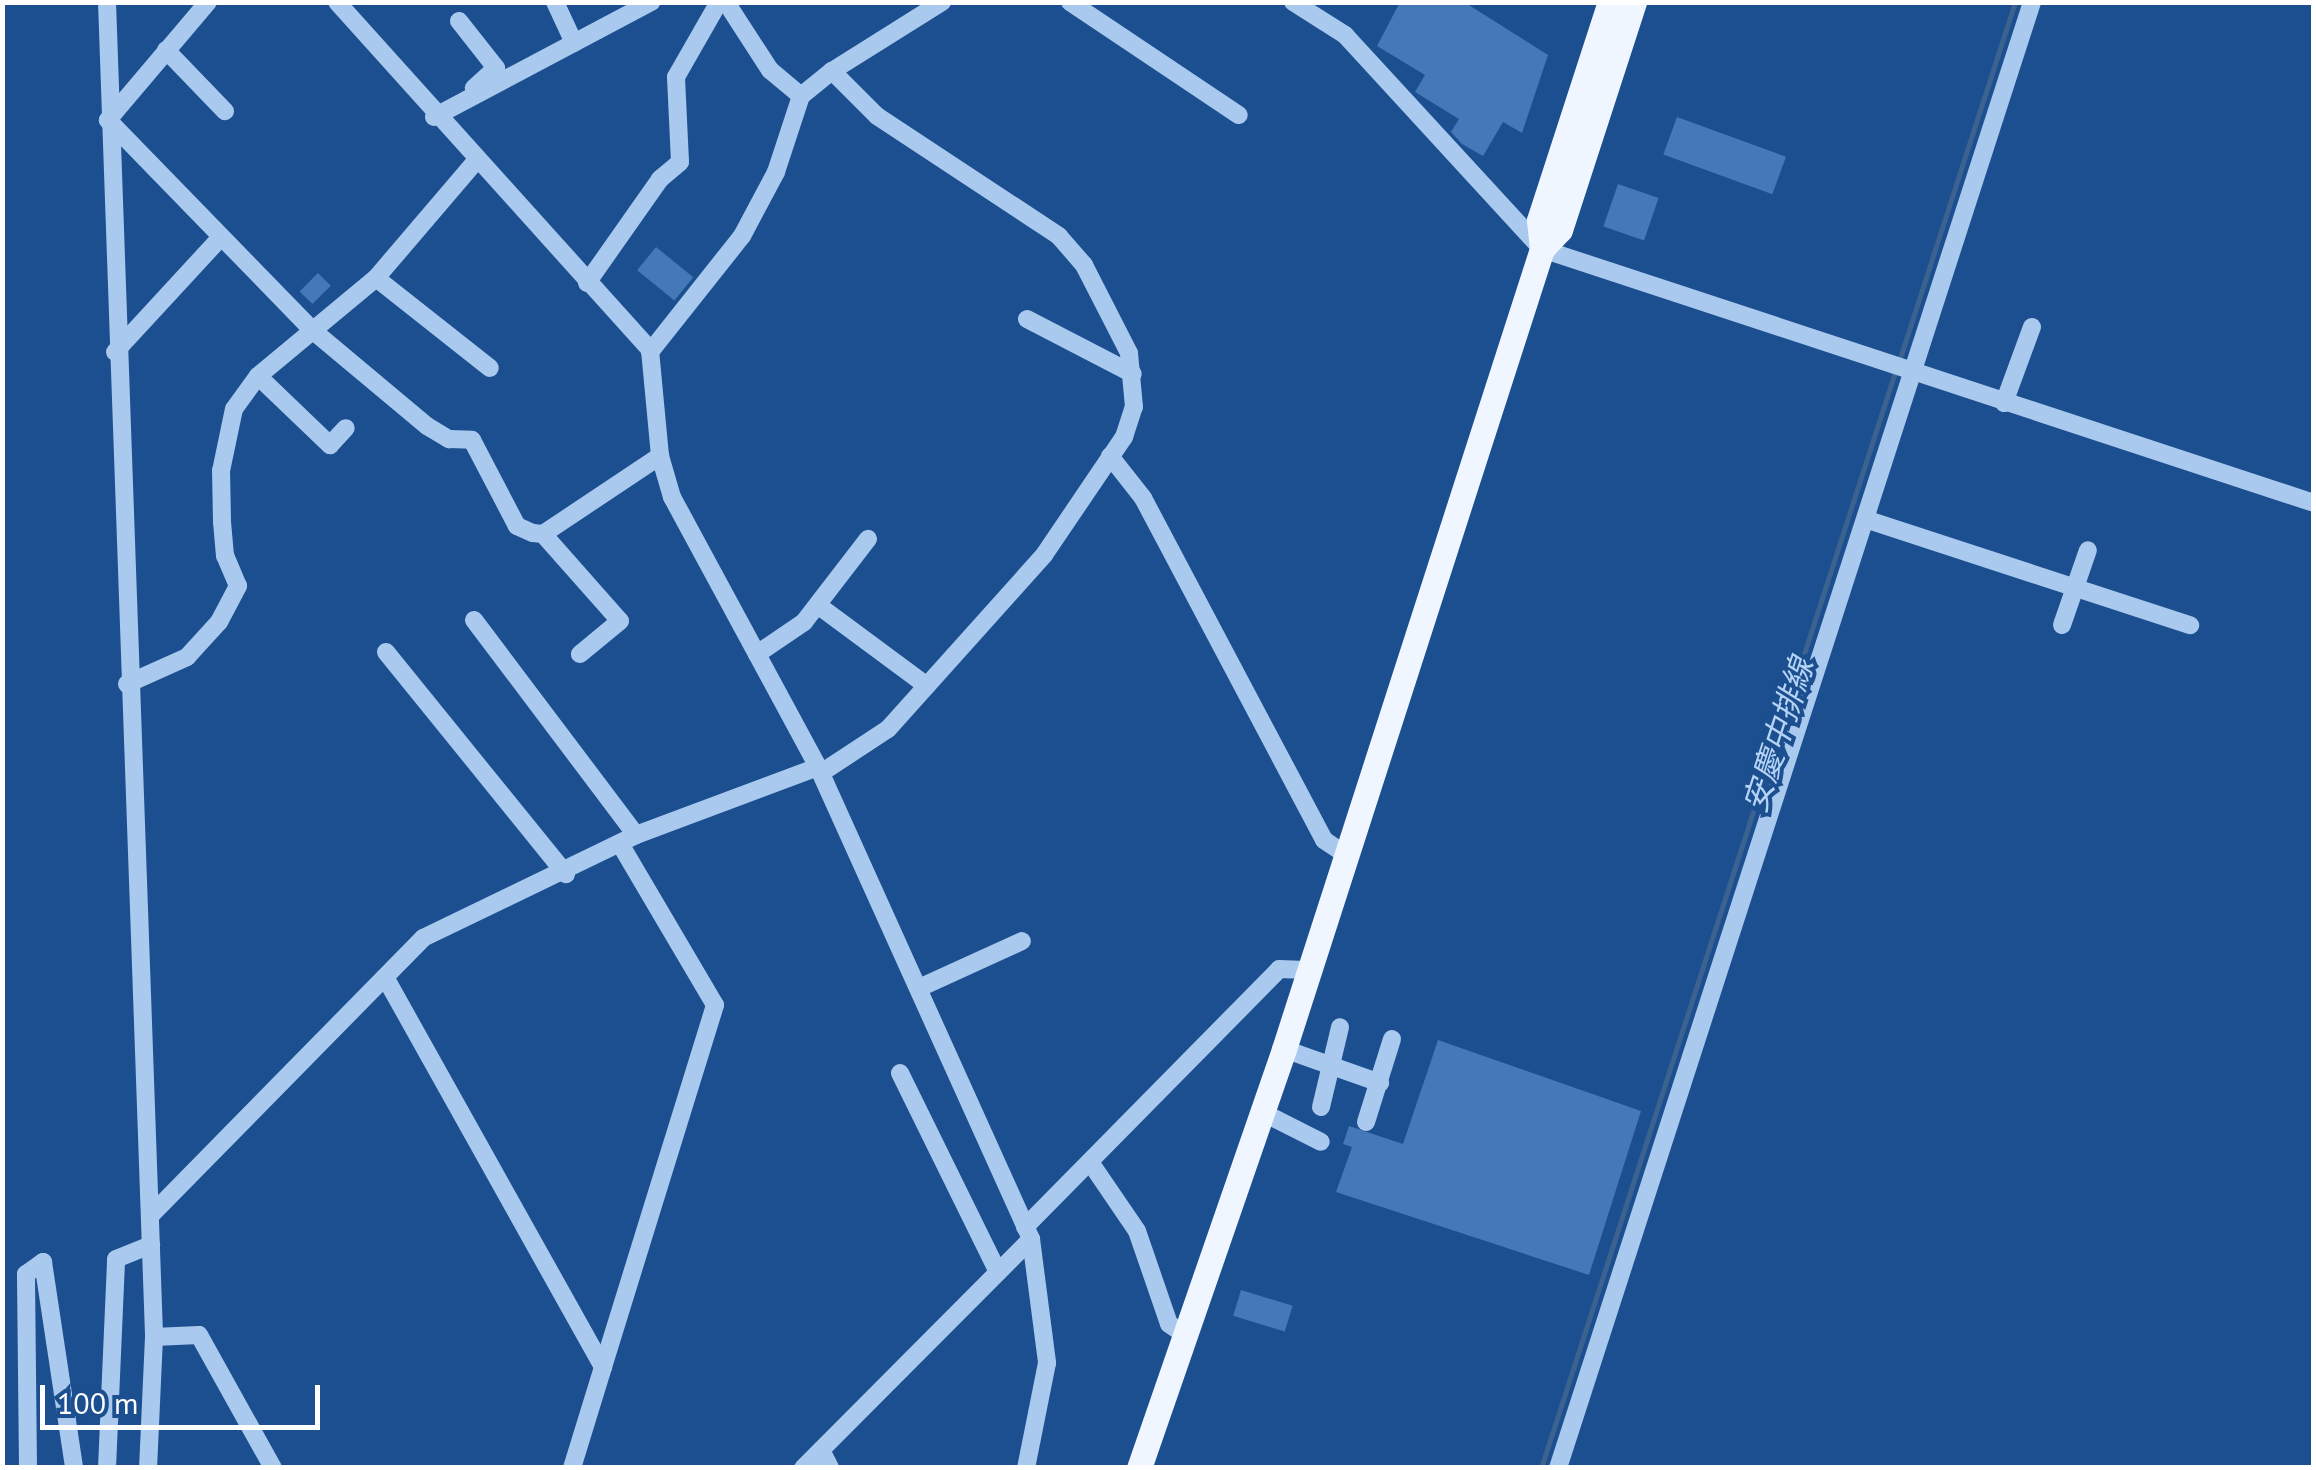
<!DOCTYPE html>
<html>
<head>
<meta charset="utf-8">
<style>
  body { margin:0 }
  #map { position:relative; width:2316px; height:1470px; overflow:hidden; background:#1b4f8f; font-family:"PT Sans","Noto Sans TC",sans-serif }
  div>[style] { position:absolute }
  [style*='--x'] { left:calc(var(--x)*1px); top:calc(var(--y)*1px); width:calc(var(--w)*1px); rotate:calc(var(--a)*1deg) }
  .stream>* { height:5px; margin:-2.5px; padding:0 2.5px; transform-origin:2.5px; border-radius:2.5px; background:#3c6290 }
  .building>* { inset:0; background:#4478b7; transform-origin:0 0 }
  .minor>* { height:18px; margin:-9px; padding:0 9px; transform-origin:9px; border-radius:9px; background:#a9c9ee }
  .major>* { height:25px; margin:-12.5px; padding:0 12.5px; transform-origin:12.5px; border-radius:12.5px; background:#f0f6ff }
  span { translate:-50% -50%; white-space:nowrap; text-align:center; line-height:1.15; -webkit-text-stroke:8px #1b4f8f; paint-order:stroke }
  .water-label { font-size:32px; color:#b5d3f5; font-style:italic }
  .frame { position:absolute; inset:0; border:5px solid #fff; pointer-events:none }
  .scale { position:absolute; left:40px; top:1385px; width:280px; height:45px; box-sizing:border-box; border:5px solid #fff; border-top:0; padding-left:12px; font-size:30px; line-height:35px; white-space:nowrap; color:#fff; -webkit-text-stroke:8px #1b4f8f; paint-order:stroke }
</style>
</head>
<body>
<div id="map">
  <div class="stream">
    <div style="--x:1899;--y:361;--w:377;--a:-72.1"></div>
    <div style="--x:1541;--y:1468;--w:1152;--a:-72.1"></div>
  </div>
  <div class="building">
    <div style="clip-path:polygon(1400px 2px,1464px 2px,1548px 55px,1522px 133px,1503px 122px,1483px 156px,1462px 144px,1451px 132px,1459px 119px,1415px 92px,1425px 75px,1377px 46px)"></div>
    <div style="left:1677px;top:117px;width:116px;height:40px;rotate:20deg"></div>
    <div style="left:1618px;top:184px;width:43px;height:45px;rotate:19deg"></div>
    <div style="left:656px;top:247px;width:48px;height:30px;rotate:39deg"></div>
    <div style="left:318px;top:273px;width:18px;height:26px;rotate:45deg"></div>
    <div style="clip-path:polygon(1438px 1040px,1641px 1111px,1589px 1275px,1336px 1192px,1352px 1147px,1343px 1144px,1349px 1126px,1403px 1144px)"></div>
    <div style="left:1241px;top:1290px;width:54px;height:27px;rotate:17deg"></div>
  </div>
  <div class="minor">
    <div style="--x:107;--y:2;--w:1336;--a:87.98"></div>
    <div style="--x:154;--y:1337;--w:131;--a:92.6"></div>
    <div style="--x:208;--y:2;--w:155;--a:130.3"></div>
    <div style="--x:108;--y:120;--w:291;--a:45.8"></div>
    <div style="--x:311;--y:329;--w:151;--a:39.9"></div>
    <div style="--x:427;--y:426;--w:26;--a:31"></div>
    <div style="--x:449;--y:439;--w:23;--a:2"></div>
    <div style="--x:472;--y:440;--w:97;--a:62.4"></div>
    <div style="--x:517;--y:526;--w:17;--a:24"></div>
    <div style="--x:533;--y:533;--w:10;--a:6"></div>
    <div style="--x:543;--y:534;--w:141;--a:-33.7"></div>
    <div style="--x:337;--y:2;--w:468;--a:48"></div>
    <div style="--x:650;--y:350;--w:106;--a:84.6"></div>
    <div style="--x:660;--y:456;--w:43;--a:73.7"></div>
    <div style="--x:672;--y:497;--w:307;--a:61.6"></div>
    <div style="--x:818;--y:767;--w:518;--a:65.71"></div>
    <div style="--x:1031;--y:1239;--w:125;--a:82.6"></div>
    <div style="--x:1047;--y:1363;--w:107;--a:101.3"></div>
    <div style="--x:555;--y:2;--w:45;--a:65.1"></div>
    <div style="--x:726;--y:2;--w:81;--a:57.1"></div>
    <div style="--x:770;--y:70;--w:40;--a:40"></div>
    <div style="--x:1070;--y:2;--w:203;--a:33.8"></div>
    <div style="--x:1293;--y:2;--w:62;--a:32.4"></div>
    <div style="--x:1345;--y:35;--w:291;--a:47.4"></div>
    <div style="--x:1542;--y:249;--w:813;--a:18.21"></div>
    <div style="--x:459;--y:21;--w:60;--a:51.8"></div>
    <div style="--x:496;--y:68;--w:30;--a:138"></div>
    <div style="--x:166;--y:50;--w:85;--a:46"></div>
    <div style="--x:434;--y:117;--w:246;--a:-27.9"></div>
    <div style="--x:376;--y:278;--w:145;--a:38.3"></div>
    <div style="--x:587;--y:283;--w:127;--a:-54.9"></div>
    <div style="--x:660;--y:179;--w:26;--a:-40"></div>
    <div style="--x:680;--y:162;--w:85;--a:-92.7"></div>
    <div style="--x:676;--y:77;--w:86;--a:-60.2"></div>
    <div style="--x:1027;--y:319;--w:119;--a:27.4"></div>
    <div style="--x:115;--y:352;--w:156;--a:-47.3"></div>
    <div style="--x:650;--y:352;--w:148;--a:-51.6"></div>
    <div style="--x:742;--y:236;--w:72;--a:-62"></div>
    <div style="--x:776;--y:172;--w:80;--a:-71.8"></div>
    <div style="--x:801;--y:96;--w:40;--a:-39"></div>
    <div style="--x:258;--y:376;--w:100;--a:43.8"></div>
    <div style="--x:330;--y:445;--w:23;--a:-47"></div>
    <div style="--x:2004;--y:403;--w:81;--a:-69.8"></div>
    <div style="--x:1110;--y:456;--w:53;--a:51.8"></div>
    <div style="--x:1143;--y:498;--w:387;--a:62.1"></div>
    <div style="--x:1324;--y:840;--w:27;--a:34"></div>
    <div style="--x:1868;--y:520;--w:339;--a:18.1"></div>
    <div style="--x:543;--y:534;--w:116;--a:48.5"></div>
    <div style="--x:620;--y:621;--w:52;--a:140.5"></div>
    <div style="--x:819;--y:606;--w:134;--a:36.5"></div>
    <div style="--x:474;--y:620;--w:269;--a:53"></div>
    <div style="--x:2062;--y:625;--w:79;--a:-70.9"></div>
    <div style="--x:386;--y:652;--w:286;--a:51"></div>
    <div style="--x:757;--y:654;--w:57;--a:-34.2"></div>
    <div style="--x:804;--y:622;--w:105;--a:-52.4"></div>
    <div style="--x:127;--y:684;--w:66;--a:-24.2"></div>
    <div style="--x:187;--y:657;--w:47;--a:-47.6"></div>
    <div style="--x:219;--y:622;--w:41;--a:-62.2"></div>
    <div style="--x:238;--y:586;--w:33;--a:-113"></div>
    <div style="--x:225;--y:556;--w:35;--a:-95"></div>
    <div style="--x:222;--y:521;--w:50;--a:-91.1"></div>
    <div style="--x:221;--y:471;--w:63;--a:-78.2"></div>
    <div style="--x:234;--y:409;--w:41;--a:-54"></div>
    <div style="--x:258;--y:376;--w:153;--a:-39.7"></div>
    <div style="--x:376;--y:278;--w:153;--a:-49.5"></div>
    <div style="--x:821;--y:773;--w:80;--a:-33.3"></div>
    <div style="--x:888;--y:729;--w:234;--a:-48.1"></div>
    <div style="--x:1044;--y:555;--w:143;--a:-55.9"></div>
    <div style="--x:1124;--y:437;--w:32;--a:-72"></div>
    <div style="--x:1134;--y:407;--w:54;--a:-95.3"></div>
    <div style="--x:1129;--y:353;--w:99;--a:-117.1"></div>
    <div style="--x:1084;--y:265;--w:38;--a:-131"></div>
    <div style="--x:1059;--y:236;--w:218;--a:-146.6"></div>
    <div style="--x:877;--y:116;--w:64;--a:-135"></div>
    <div style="--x:832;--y:71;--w:130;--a:-32.1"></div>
    <div style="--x:385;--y:977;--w:447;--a:60.8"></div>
    <div style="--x:603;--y:1367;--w:379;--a:-72.8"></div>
    <div style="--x:715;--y:1005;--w:187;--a:-120.5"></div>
    <div style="--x:919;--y:988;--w:113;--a:-24.5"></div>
    <div style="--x:1284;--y:1049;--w:102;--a:19.5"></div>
    <div style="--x:900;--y:1073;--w:222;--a:63.8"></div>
    <div style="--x:1321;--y:1107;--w:82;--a:-76.6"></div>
    <div style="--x:1260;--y:1111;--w:68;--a:26.9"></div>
    <div style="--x:1366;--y:1122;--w:87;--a:-72.6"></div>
    <div style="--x:1090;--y:1162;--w:83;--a:55.7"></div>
    <div style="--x:1137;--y:1231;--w:98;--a:71"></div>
    <div style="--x:1169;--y:1324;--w:18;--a:34"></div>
    <div style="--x:150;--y:1216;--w:390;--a:-45.5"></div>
    <div style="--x:423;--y:938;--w:237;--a:-25.8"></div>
    <div style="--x:636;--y:835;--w:194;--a:-20.5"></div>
    <div style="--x:1025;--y:1227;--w:362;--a:-45.4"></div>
    <div style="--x:1279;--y:969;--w:28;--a:2"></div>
    <div style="--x:154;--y:1337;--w:45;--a:-2.5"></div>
    <div style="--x:199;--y:1335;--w:152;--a:60.9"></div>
    <div style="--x:821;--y:1450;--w:20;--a:63"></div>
    <div style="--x:28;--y:1468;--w:194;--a:-90.6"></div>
    <div style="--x:26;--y:1274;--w:21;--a:-35"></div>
    <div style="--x:43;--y:1262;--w:208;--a:81.4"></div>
    <div style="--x:107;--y:1468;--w:209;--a:-87.5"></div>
    <div style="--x:116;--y:1259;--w:38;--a:-22"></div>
    <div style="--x:572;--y:1468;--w:106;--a:-72.9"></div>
    <div style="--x:803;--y:1468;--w:323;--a:-45.1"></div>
    <div style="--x:1558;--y:1468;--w:1541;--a:-72.08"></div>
  </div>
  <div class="major">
    <div style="--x:1542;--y:249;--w:26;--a:-47"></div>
    <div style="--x:1560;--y:230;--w:240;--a:-72"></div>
    <div style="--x:1139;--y:1468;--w:443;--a:-70.9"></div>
    <div style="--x:1284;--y:1049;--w:841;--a:-72.13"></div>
    <div style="--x:1542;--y:249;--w:29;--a:-96"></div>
    <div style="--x:1539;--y:220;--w:229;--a:-72"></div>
  </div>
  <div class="water-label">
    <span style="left:1778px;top:735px;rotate:-72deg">安慶中排線</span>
  </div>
  <div class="frame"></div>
  <div class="scale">100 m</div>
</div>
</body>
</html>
